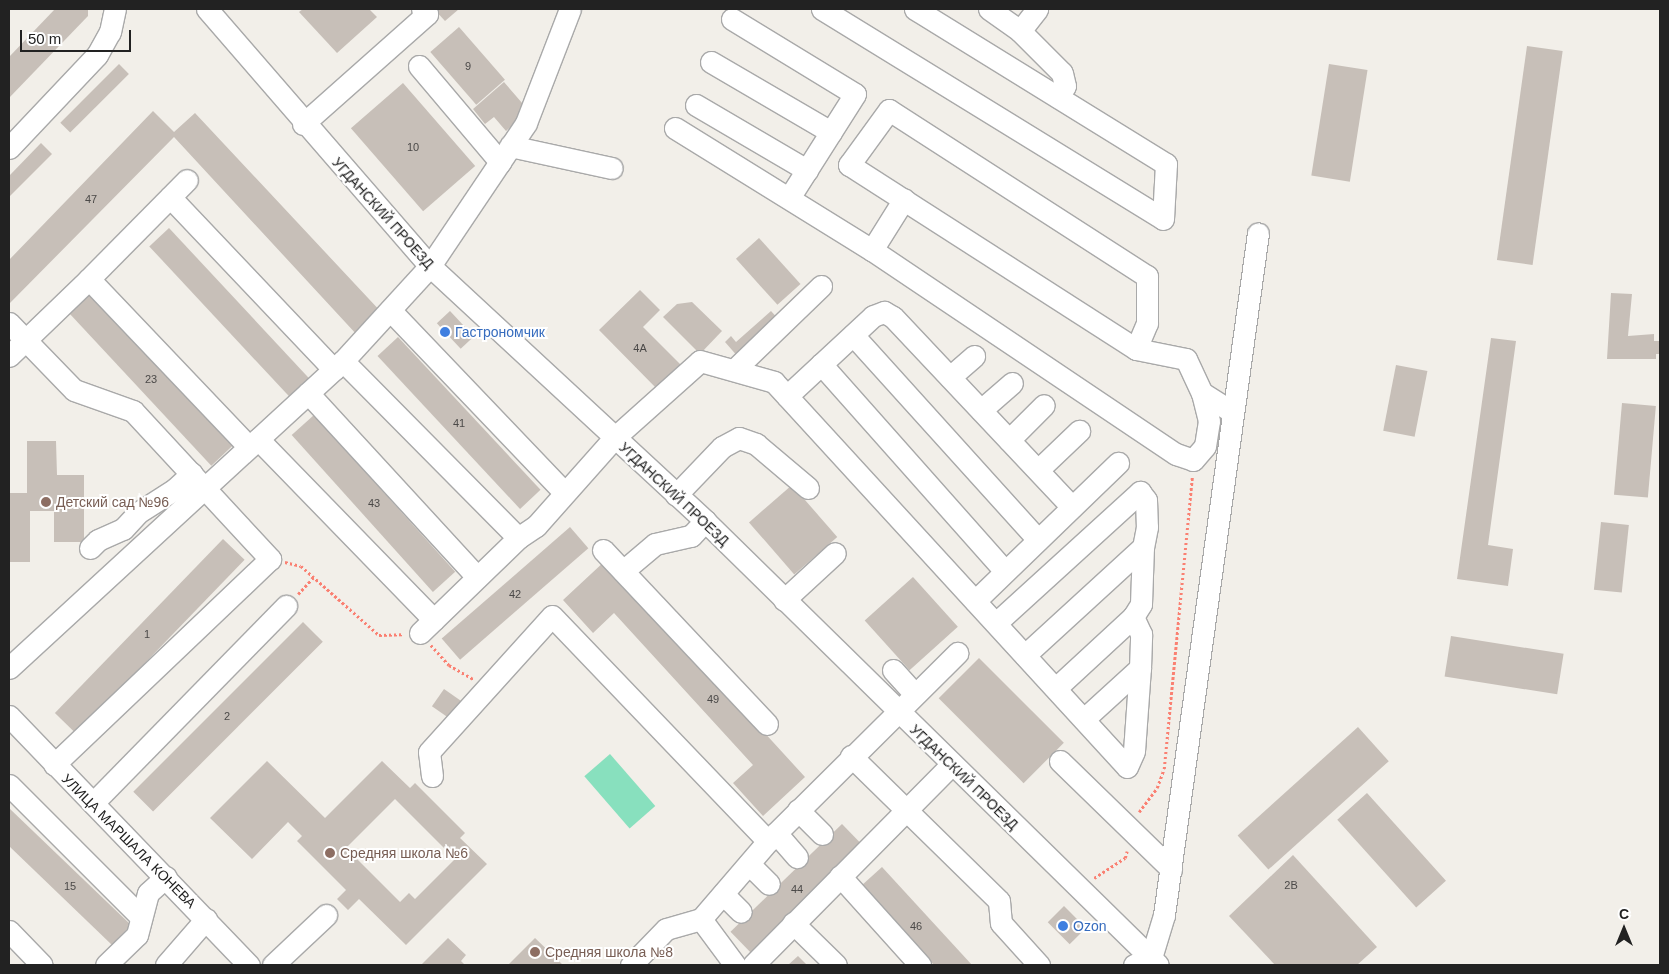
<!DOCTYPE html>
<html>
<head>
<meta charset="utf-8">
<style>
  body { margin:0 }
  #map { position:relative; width:1669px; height:974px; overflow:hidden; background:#f2efe9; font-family:Arial,sans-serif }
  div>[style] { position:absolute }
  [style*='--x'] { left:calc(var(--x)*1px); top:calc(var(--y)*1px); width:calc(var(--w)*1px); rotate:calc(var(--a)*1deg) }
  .pitch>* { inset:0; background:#88e0be; transform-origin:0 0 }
  .building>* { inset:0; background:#c7bfb8; transform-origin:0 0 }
  .path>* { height:2.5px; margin-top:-1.25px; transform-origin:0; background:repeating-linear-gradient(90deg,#fa8072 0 2.5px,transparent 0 5px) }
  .roads { filter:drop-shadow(1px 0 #a9a9a9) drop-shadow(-1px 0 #a9a9a9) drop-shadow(0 1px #a9a9a9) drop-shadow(0 -1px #a9a9a9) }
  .minor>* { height:21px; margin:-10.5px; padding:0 10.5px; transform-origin:10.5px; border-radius:10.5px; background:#fff }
  .dots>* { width:14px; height:14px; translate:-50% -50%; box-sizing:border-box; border:2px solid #fff; border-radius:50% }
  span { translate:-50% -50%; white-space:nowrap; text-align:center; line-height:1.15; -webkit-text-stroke:4px #fff; paint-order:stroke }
  .number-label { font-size:11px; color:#4b4948 }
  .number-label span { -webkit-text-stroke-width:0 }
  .street-label { font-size:14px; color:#222 }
  .shop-label { font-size:14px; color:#366cbe }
  .left { translate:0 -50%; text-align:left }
  .education-label { font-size:14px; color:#785e54 }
  .frame { position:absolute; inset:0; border:10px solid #222; pointer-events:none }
  .north { position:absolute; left:1599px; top:904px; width:50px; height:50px; -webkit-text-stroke:4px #fff; paint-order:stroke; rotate:0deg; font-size:14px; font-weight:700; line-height:20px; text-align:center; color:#222 }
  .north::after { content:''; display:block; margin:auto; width:18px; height:22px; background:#222; clip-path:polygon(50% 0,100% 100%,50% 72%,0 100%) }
  .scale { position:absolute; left:20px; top:30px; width:111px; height:22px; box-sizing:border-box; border:2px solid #222; border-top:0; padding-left:6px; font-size:15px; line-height:18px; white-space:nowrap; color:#222; -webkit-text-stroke:4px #fff; paint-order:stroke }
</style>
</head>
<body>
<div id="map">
  <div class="pitch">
    <div style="left:610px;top:754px;width:69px;height:34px;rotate:49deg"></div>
  </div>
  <div class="building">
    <div style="clip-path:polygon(55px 9px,88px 9px,88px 16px,9px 98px,9px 57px)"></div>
    <div style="clip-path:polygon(303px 9px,369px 9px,377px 17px,337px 53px,299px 12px)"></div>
    <div style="clip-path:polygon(434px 9px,459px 9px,445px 21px)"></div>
    <div style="left:459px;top:27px;width:70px;height:38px;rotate:49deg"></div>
    <div style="left:1527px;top:46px;width:36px;height:216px;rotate:8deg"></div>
    <div style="left:119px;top:64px;width:14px;height:83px;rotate:45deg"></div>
    <div style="left:1329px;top:64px;width:39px;height:113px;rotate:9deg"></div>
    <div style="clip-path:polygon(504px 82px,529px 111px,506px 131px,494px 117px,485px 124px,473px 109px)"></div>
    <div style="left:403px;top:83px;width:110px;height:69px;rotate:49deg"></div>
    <div style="clip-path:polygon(153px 111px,174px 132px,195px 113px,383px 314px,358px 336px,174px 137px,9px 304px,9px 260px)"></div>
    <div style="clip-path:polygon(41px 143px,52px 154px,9px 197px,9px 176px)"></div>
    <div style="left:169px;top:228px;width:207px;height:27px;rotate:47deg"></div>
    <div style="left:759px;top:238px;width:62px;height:31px;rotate:48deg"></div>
    <div style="clip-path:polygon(640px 290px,660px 310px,643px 327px,681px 365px,657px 389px,599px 330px)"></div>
    <div style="left:90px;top:293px;width:209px;height:29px;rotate:47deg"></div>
    <div style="clip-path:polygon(1611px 293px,1632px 294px,1628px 336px,1654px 334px,1654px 341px,1660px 341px,1660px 354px,1656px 354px,1656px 359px,1607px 359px)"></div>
    <div style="clip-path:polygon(692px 302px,722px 331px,700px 354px,663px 317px,677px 304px)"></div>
    <div style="left:450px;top:311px;width:35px;height:18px;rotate:47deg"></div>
    <div style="clip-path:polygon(771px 311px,781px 322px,739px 358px,725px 342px,731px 336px,736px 342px)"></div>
    <div style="left:398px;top:337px;width:209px;height:28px;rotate:47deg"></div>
    <div style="clip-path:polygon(1491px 338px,1516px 341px,1488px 545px,1513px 549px,1508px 586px,1457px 579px)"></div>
    <div style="left:1396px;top:365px;width:32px;height:67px;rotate:11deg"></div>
    <div style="left:1622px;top:403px;width:34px;height:92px;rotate:5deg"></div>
    <div style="left:314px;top:415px;width:211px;height:30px;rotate:48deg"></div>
    <div style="clip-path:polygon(27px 441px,56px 441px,57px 475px,84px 475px,84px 542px,54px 542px,54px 511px,30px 511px,30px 562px,9px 562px,9px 493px,27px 493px)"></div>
    <div style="left:792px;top:485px;width:69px;height:57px;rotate:49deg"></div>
    <div style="left:1601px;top:522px;width:28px;height:68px;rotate:6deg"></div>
    <div style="left:570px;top:527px;width:28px;height:170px;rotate:49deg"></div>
    <div style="left:223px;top:539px;width:30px;height:242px;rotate:44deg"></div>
    <div style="clip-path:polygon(606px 560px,805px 777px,763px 816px,733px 783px,753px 765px,614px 613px,593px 633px,563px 600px)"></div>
    <div style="left:913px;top:577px;width:67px;height:65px;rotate:48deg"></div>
    <div style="left:303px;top:622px;width:28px;height:240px;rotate:45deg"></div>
    <div style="left:1451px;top:636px;width:114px;height:41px;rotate:9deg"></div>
    <div style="left:979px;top:658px;width:120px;height:57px;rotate:45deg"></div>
    <div style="left:444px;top:689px;width:21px;height:21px;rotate:35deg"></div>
    <div style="left:1358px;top:727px;width:46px;height:162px;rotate:48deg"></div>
    <div style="clip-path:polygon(evenodd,267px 761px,325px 818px,382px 761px,410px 788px,415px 783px,465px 833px,460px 838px,487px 864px,406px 945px,359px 899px,348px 910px,337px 899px,346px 890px,297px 841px,302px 836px,288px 822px,252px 859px,210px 818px,267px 761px,395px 799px,455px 859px,415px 899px,409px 893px,400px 902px,346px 848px,395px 799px)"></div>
    <div style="left:1367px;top:793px;width:118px;height:40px;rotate:48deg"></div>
    <div style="clip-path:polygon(9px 808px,131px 925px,112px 945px,9px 846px)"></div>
    <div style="left:842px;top:824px;width:29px;height:155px;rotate:46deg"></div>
    <div style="clip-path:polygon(1293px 855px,1377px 947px,1357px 965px,1275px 965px,1229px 916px)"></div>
    <div style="clip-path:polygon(882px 867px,972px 965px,934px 965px,861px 886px)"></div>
    <div style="left:1064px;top:906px;width:31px;height:23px;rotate:45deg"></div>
    <div style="clip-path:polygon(448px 938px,466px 955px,461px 961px,465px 965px,421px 965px)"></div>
    <div style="clip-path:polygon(535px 938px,563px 965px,508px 965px)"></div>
    <div style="clip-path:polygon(798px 956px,807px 965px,788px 965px)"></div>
  </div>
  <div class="path">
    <div style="--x:285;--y:562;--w:16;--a:14"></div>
    <div style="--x:301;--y:566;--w:104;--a:41.5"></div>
    <div style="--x:379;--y:635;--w:24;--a:-2"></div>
    <div style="--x:298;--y:594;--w:22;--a:-47"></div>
    <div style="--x:431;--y:645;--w:27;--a:48"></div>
    <div style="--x:449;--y:665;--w:28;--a:30"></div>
    <div style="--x:1139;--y:812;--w:30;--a:-53"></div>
    <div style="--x:1157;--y:788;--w:20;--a:-70"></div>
    <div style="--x:1164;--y:769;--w:293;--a:-84.5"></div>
    <div style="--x:1094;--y:878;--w:37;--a:-33"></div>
    <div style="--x:1125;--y:858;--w:7;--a:-74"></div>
  </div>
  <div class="roads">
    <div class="minor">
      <div style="--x:207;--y:9;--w:340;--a:49.1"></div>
      <div style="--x:430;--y:266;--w:375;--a:42.8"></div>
      <div style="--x:705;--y:521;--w:634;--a:44.43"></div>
      <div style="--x:822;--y:9;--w:400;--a:31.6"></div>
      <div style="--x:1163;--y:219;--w:55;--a:-86.9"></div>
      <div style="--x:1166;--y:164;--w:295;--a:-148.3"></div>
      <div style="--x:989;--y:9;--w:38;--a:35"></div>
      <div style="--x:1020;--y:31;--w:59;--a:45"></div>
      <div style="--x:1062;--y:73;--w:13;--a:77"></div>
      <div style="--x:1065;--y:86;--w:13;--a:122"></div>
      <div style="--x:732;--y:19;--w:144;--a:31.4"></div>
      <div style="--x:855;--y:94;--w:123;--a:122.4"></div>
      <div style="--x:1020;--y:31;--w:28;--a:-52"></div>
      <div style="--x:711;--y:62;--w:139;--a:30.3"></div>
      <div style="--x:419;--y:66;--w:126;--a:49.8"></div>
      <div style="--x:696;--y:105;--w:129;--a:30.4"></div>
      <div style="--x:303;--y:124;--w:166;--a:-41.6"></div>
      <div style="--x:427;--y:14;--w:7;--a:-135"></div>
      <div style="--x:675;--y:128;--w:232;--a:31.8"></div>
      <div style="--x:872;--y:250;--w:60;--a:-57.9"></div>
      <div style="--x:510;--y:146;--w:104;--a:12.2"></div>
      <div style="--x:9;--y:148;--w:128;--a:-46.6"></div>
      <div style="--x:97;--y:55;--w:26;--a:-61"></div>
      <div style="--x:110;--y:32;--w:24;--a:-78"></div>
      <div style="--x:170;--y:197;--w:238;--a:46.5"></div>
      <div style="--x:872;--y:250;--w:366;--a:33.9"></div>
      <div style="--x:1176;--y:454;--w:18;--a:19"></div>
      <div style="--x:1193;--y:460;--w:18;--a:-49"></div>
      <div style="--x:1205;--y:446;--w:25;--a:-81"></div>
      <div style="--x:1209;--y:421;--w:29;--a:-104"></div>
      <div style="--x:89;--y:279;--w:139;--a:-45.3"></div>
      <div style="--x:390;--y:310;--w:252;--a:46.3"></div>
      <div style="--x:9;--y:323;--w:93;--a:45.9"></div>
      <div style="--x:74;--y:390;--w:63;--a:19.6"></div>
      <div style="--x:133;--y:411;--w:202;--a:47.2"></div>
      <div style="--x:270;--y:559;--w:298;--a:136.4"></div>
      <div style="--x:853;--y:335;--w:276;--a:47.9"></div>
      <div style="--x:1136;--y:349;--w:341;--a:-147.3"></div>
      <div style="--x:849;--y:165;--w:68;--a:-54"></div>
      <div style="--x:889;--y:110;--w:307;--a:32.8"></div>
      <div style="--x:1147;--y:276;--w:47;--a:90"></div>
      <div style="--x:1147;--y:323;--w:28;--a:113"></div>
      <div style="--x:1136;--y:349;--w:51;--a:11.3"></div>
      <div style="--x:1186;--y:359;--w:38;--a:65"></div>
      <div style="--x:1202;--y:393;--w:36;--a:32"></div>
      <div style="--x:9;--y:356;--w:111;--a:-43.9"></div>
      <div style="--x:89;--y:279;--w:232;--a:46.4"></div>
      <div style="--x:343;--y:361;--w:249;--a:45.3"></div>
      <div style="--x:821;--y:364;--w:277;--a:48.4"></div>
      <div style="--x:734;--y:370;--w:121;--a:-44"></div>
      <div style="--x:950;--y:377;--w:32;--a:-41"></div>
      <div style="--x:308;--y:393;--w:250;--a:47.4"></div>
      <div style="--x:787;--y:396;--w:117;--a:-42.9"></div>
      <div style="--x:873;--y:316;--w:12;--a:-20"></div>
      <div style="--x:884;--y:312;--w:10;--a:29"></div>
      <div style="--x:893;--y:317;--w:261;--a:46.7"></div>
      <div style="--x:981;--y:410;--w:41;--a:-41.1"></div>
      <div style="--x:258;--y:439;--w:252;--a:45.8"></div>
      <div style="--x:1009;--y:440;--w:49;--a:-45"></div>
      <div style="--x:1038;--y:470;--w:57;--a:-43.6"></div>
      <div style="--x:676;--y:495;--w:66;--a:-46.2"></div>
      <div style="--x:722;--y:447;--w:19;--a:-28"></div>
      <div style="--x:739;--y:438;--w:18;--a:19"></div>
      <div style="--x:756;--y:444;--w:68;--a:40.2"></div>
      <div style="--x:90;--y:548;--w:11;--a:-45"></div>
      <div style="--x:98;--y:540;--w:27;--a:-24"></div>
      <div style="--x:123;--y:529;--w:23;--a:-47"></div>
      <div style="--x:139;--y:512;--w:43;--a:-32.6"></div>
      <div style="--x:175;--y:489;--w:23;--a:-43"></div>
      <div style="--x:603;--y:550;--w:239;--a:46.7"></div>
      <div style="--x:623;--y:571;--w:42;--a:-40.2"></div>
      <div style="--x:655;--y:544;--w:37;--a:-13"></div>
      <div style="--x:691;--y:536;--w:21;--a:-47"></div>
      <div style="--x:784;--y:600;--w:69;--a:-42.7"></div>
      <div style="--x:975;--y:601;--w:199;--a:-44"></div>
      <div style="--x:996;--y:623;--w:195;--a:-42.3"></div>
      <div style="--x:1140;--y:492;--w:10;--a:53"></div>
      <div style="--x:1146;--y:500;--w:27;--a:88"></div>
      <div style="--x:1147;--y:527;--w:20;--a:101"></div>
      <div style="--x:1143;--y:547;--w:160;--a:137.5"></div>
      <div style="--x:420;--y:633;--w:136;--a:-44.1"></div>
      <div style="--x:518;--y:538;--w:22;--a:-34"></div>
      <div style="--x:536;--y:526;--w:118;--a:-48.4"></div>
      <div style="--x:614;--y:438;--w:115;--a:-41.8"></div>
      <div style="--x:700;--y:361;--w:77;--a:15.8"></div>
      <div style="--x:774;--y:382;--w:522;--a:47.48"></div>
      <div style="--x:1127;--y:767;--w:17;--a:-66"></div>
      <div style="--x:1134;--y:751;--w:83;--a:-85.9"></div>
      <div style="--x:9;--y:668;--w:454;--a:-42.6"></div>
      <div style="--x:343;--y:361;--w:129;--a:-47.5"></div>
      <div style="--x:430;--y:266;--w:172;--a:-56.1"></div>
      <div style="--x:526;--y:123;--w:122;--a:-68.9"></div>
      <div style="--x:893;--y:670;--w:31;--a:48"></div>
      <div style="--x:1056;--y:688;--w:105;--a:-42.7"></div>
      <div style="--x:1133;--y:617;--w:15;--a:-58"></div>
      <div style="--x:1141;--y:604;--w:57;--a:-88"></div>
      <div style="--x:9;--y:716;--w:346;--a:46.1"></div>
      <div style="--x:1084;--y:719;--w:76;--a:-42.3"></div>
      <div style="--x:1140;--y:668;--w:34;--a:-88"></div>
      <div style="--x:1141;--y:634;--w:19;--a:-115"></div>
      <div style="--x:851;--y:756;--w:207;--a:44.4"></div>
      <div style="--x:999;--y:901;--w:22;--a:85"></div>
      <div style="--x:1001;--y:923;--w:57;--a:47.9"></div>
      <div style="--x:1060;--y:761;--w:155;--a:44.2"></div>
      <div style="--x:432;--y:776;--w:24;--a:-97"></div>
      <div style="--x:429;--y:752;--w:183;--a:-47.9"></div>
      <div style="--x:552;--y:616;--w:312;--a:46.2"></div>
      <div style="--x:9;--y:785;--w:187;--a:45"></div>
      <div style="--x:93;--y:803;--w:276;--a:-45.6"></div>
      <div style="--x:798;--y:810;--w:34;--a:45"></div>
      <div style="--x:776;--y:833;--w:32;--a:49"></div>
      <div style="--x:749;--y:864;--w:28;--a:45"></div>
      <div style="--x:840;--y:876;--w:120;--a:48"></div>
      <div style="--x:723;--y:894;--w:25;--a:45"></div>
      <div style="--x:793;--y:923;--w:60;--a:44.3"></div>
      <div style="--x:9;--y:931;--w:47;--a:45.9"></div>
      <div style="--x:106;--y:965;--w:43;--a:-44.1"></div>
      <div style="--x:137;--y:935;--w:43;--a:-75.3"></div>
      <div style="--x:148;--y:893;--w:24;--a:-42"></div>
      <div style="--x:166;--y:965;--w:61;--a:-49"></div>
      <div style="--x:273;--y:965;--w:73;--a:-43.3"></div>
      <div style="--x:631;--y:965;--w:50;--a:-45.8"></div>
      <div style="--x:666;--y:929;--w:36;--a:-16"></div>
      <div style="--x:735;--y:965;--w:57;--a:-126.5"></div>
      <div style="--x:701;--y:919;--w:103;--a:-49.3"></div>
      <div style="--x:768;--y:841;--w:267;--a:-44.8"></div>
      <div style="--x:753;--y:965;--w:281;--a:-45.3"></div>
      <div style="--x:1134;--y:965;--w:18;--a:-22"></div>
      <div style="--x:1151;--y:958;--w:45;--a:-73.2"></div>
      <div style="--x:1164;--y:915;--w:688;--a:-82.15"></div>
    </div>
  </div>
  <div class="dots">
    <div style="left:445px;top:332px;background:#3f7fe0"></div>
    <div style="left:46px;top:502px;background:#8d6e63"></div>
    <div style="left:330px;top:853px;background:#8d6e63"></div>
    <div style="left:1063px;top:926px;background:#3f7fe0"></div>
    <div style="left:535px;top:952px;background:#8d6e63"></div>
  </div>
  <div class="number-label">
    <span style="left:468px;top:66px">9</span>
    <span style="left:413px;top:147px">10</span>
    <span style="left:91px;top:199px">47</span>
    <span style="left:640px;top:348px">4А</span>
    <span style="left:151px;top:379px">23</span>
    <span style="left:459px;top:423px">41</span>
    <span style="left:374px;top:503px">43</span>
    <span style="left:515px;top:594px">42</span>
    <span style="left:147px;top:634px">1</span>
    <span style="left:713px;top:699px">49</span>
    <span style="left:227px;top:716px">2</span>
    <span style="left:1291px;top:885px">2В</span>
    <span style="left:70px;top:886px">15</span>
    <span style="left:797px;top:889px">44</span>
    <span style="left:916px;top:926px">46</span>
  </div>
  <div class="street-label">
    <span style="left:383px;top:213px;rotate:48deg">УГДАНСКИЙ ПРОЕЗД</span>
    <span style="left:674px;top:494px;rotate:43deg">УГДАНСКИЙ ПРОЕЗД</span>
    <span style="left:964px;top:777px;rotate:44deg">УГДАНСКИЙ ПРОЕЗД</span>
    <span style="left:129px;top:841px;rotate:45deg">УЛИЦА МАРШАЛА КОНЕВА</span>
  </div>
  <div class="shop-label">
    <span class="left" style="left:455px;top:332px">Гастрономчик</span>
    <span class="left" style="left:1073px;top:926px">Ozon</span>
  </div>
  <div class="education-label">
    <span class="left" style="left:56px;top:502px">Детский сад №96</span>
    <span class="left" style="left:340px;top:853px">Средняя школа №6</span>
    <span class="left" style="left:545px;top:952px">Средняя школа №8</span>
  </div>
  <div class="frame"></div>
  <div class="north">С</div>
  <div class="scale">50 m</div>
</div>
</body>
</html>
